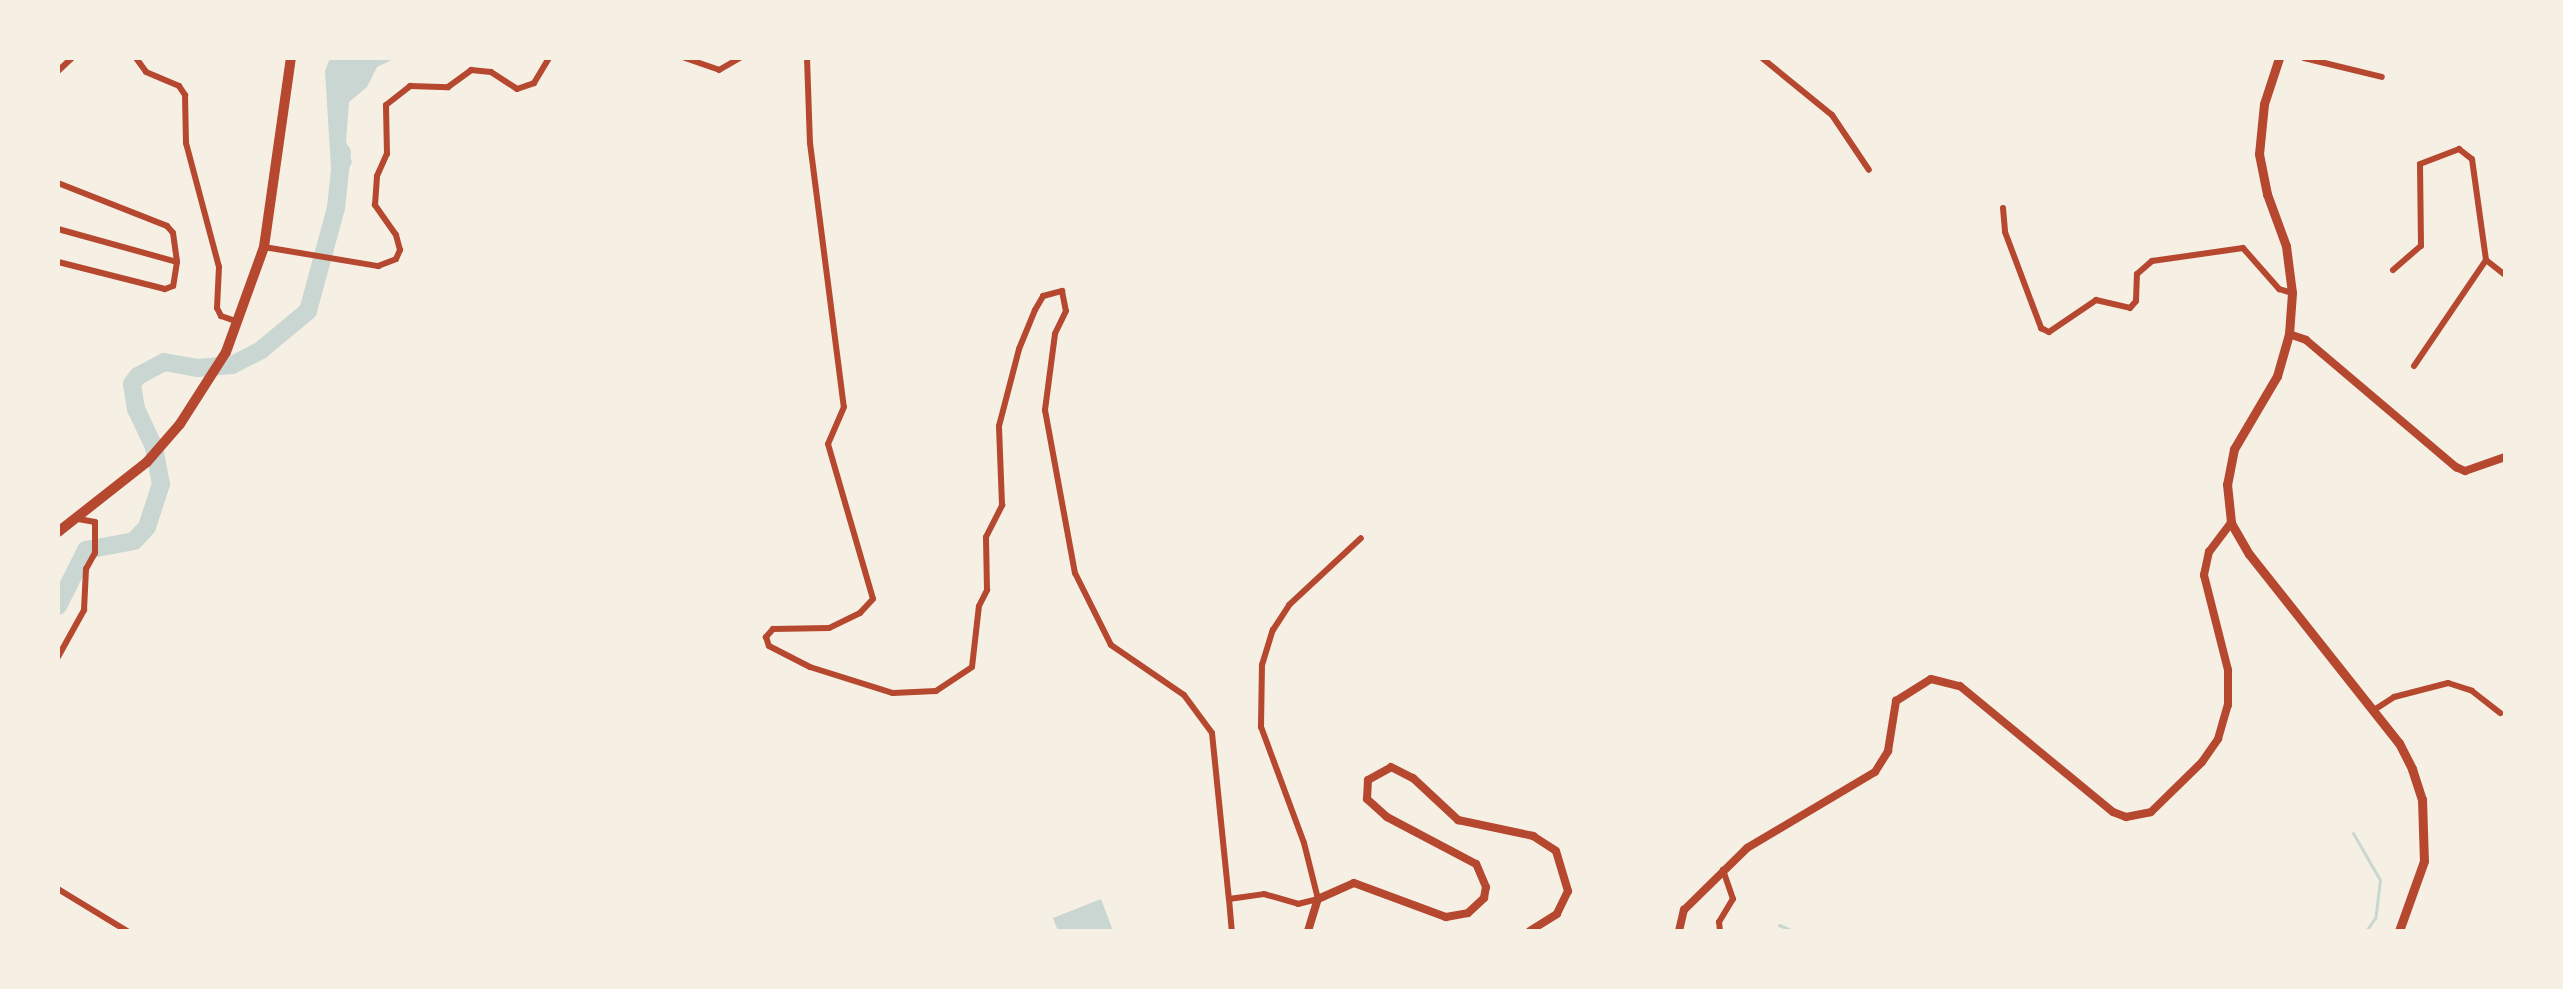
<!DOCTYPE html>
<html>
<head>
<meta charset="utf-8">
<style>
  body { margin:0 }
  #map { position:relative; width:2563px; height:989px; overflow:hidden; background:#f6efe4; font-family:"Alegreya Sans",sans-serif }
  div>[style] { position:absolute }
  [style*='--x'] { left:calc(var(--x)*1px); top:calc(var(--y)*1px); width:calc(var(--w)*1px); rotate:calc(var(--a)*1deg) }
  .water>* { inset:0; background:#c9d6d2 }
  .stream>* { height:3px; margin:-1.5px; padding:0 1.5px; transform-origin:1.5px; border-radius:1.5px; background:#c9d6d2 }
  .river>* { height:18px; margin:-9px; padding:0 9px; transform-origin:9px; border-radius:9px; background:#c9d6d2 }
  .minor>* { height:6px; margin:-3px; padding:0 3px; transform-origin:3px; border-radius:3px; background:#b5482f }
  .tertiary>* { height:8px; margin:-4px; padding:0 4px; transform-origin:4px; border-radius:4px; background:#b5482f }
  .secondary>* { height:9px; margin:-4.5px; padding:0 4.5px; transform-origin:4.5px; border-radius:4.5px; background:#b5482f }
  .primary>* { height:10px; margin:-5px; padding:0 5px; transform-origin:5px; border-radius:5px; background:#b5482f }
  span { translate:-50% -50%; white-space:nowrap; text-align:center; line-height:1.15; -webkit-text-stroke:8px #f6efe4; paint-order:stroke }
  .frame { position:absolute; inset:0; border:60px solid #f6efe4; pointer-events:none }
</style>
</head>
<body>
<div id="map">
  <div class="water">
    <div style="clip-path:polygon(330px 58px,396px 58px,377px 67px,367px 87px,349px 102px,346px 141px,352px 162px,345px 177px,335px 175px,332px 184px,325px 71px)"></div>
    <div style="clip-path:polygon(1101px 899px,1113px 931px,1058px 931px,1053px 918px)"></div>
  </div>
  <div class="stream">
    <div style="--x:2353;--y:833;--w:54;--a:60.1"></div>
    <div style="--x:2380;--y:880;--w:38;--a:97"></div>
    <div style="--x:2375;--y:918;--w:16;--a:125"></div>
    <div style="--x:1779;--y:925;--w:15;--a:23"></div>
  </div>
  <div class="river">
    <div style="--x:58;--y:606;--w:63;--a:-63.4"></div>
    <div style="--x:86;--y:550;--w:49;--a:-10.6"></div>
    <div style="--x:134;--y:541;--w:19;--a:-47"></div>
    <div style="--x:147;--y:527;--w:45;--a:-72"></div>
    <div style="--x:161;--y:484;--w:38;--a:-101"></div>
    <div style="--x:154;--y:447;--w:42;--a:-115.3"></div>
    <div style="--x:136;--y:409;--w:25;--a:-99"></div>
    <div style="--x:132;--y:384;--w:10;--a:-53"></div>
    <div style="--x:138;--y:376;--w:30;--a:-28"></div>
    <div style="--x:164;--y:362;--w:35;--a:10"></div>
    <div style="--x:198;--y:368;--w:34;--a:-5"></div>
    <div style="--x:232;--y:365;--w:33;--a:-27"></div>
    <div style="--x:261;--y:350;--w:61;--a:-39.7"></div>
    <div style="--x:308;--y:311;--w:107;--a:-74.8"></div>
    <div style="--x:336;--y:208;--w:56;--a:-83.9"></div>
  </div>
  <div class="minor">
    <div style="--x:136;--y:58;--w:17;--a:54"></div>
    <div style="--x:146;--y:72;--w:36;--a:23"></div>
    <div style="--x:179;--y:86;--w:11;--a:56"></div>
    <div style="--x:185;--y:95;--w:48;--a:88.8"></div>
    <div style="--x:186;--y:143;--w:128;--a:75.1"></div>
    <div style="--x:219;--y:267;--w:41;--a:92.8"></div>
    <div style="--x:217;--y:308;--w:9;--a:63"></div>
    <div style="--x:221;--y:316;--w:18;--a:19"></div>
    <div style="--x:685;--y:58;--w:36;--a:19"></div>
    <div style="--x:719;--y:70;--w:24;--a:-30"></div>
    <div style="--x:807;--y:58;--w:85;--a:88"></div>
    <div style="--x:810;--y:143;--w:266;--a:82.7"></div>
    <div style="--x:844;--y:407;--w:40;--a:113.4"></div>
    <div style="--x:828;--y:444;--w:161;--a:73.8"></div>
    <div style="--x:873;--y:599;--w:19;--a:133"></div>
    <div style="--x:860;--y:613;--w:34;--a:154"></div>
    <div style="--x:829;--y:628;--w:56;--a:179"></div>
    <div style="--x:773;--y:629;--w:11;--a:131"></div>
    <div style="--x:766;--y:637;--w:9;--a:72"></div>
    <div style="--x:769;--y:646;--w:46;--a:27.1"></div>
    <div style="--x:810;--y:667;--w:87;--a:17.4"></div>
    <div style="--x:893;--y:693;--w:43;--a:-2.7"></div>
    <div style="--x:936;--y:691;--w:43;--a:-33.7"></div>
    <div style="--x:972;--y:667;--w:61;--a:-83.5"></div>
    <div style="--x:979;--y:606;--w:18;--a:-63"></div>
    <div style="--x:987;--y:590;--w:53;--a:-91.1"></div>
    <div style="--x:986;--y:537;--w:36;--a:-63"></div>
    <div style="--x:1002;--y:505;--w:79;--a:-92.2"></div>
    <div style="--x:999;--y:426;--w:80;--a:-75.4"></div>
    <div style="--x:1019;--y:349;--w:42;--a:-67.7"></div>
    <div style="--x:1035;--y:310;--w:16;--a:-60"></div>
    <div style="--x:1043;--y:296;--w:20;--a:-15"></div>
    <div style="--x:1062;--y:291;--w:20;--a:79"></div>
    <div style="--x:1066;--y:311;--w:25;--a:116"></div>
    <div style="--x:1055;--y:334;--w:77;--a:97.5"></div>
    <div style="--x:1045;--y:410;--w:166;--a:79.6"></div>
    <div style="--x:1075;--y:573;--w:80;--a:63.4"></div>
    <div style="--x:1111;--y:645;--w:88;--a:34.4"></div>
    <div style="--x:1184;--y:695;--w:47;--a:53.6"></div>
    <div style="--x:1212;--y:733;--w:167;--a:84.2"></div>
    <div style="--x:1229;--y:899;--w:35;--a:-8"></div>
    <div style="--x:1264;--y:894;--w:35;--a:16"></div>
    <div style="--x:1298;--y:904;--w:21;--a:-14"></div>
    <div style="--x:1318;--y:899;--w:58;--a:-104"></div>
    <div style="--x:1304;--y:843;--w:124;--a:-110.3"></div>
    <div style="--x:1261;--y:727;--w:62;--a:-89.1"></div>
    <div style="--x:1262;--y:665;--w:37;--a:-73"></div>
    <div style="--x:1273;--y:630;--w:30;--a:-57"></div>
    <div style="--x:1289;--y:605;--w:98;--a:-42.9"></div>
    <div style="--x:1762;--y:58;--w:90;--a:39.2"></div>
    <div style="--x:1832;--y:115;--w:66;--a:56.1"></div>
    <div style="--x:2304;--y:58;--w:80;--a:13.7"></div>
    <div style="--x:58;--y:71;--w:19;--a:-43"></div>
    <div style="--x:58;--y:183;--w:117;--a:21.5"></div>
    <div style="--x:167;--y:226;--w:9;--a:49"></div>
    <div style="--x:173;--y:233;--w:29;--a:82"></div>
    <div style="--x:177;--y:262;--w:24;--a:99"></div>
    <div style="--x:173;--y:286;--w:9;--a:159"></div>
    <div style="--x:165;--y:289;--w:110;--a:-165.8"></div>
    <div style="--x:2003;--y:208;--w:24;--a:85"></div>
    <div style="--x:2005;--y:232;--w:103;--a:69.4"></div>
    <div style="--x:2041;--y:328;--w:9;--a:27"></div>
    <div style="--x:2049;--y:332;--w:57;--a:-34.2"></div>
    <div style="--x:2096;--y:300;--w:35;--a:13"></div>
    <div style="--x:2130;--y:308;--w:9;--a:-49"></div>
    <div style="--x:2136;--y:301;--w:27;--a:-88"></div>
    <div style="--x:2137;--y:274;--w:20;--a:-41"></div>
    <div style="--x:2152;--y:261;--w:92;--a:-8.1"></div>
    <div style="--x:2243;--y:248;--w:55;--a:48.7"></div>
    <div style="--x:2279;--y:289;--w:14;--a:17"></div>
    <div style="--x:58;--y:229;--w:123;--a:15.5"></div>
    <div style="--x:264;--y:247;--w:116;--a:9.5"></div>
    <div style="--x:378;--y:266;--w:19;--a:-21"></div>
    <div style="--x:396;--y:259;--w:10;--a:-66"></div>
    <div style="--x:400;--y:250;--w:16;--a:-105"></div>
    <div style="--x:396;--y:235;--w:37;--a:-125"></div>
    <div style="--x:375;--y:205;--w:29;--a:-86"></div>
    <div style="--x:377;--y:176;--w:24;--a:-66"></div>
    <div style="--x:387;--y:154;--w:49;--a:-91.2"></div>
    <div style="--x:386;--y:105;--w:31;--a:-38"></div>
    <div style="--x:410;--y:86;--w:38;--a:2"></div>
    <div style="--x:448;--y:87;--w:29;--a:-36"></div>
    <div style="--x:471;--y:70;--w:20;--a:6"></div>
    <div style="--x:491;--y:72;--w:31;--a:33"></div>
    <div style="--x:517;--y:89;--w:18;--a:-19"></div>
    <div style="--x:534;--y:83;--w:29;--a:-59"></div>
    <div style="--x:2393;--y:270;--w:37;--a:-41"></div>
    <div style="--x:2421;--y:246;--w:82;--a:-90.7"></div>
    <div style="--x:2420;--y:164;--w:42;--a:-21"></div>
    <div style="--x:2459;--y:149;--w:16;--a:38"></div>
    <div style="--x:2472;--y:159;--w:102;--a:82.1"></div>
    <div style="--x:2414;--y:366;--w:128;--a:-55.8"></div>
    <div style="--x:2486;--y:260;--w:24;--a:38"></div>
    <div style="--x:58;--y:657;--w:54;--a:-61"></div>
    <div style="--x:84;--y:610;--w:41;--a:-87.2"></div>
    <div style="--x:86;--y:569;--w:18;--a:-61"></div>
    <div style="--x:95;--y:553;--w:31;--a:-90"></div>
    <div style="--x:95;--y:522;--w:17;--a:-170"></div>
    <div style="--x:2374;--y:710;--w:24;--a:-33"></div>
    <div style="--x:2394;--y:697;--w:56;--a:-14.5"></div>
    <div style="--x:2448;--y:683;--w:25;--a:18"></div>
    <div style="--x:2472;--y:691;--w:36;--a:38"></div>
    <div style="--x:58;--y:889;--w:81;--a:31.3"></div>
    <div style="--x:1229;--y:899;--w:32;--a:85"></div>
    <div style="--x:1720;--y:931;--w:9;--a:-96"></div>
    <div style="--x:1719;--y:922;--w:27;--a:-59"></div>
    <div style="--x:1733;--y:899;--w:31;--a:-109"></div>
  </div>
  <div class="tertiary">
    <div style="--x:2289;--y:334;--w:18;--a:19"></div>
    <div style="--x:2306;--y:340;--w:197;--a:40.3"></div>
    <div style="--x:2456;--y:467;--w:10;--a:24"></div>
    <div style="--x:2465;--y:471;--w:42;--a:-19.3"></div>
    <div style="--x:1308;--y:931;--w:34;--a:-73"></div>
    <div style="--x:1318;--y:899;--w:39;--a:-24"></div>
    <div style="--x:1354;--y:883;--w:98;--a:20.3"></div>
    <div style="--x:1446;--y:917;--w:22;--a:-10"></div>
    <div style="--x:1468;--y:913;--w:22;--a:-43"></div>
    <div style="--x:1484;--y:898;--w:11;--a:-80"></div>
    <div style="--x:1486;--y:887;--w:25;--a:-113"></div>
    <div style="--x:1476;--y:864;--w:101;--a:-152.2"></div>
    <div style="--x:1387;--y:817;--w:27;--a:-138"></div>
    <div style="--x:1367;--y:799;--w:19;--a:-87"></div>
    <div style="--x:1368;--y:780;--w:26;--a:-29"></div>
    <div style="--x:1391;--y:767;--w:25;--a:27"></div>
    <div style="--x:1413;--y:778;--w:62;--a:43"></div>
    <div style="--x:1458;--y:820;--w:77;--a:12"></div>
    <div style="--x:1533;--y:836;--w:27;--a:33"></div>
    <div style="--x:1556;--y:851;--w:42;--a:73.3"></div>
    <div style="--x:1568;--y:891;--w:25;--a:116"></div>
    <div style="--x:1557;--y:914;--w:32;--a:148"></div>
    <div style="--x:1679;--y:931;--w:22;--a:-77"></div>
    <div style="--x:1684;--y:910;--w:88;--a:-44.5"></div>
    <div style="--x:1747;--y:848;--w:149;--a:-30.7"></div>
    <div style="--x:1875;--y:772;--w:25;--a:-58"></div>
    <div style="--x:1888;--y:751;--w:51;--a:-80.9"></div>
    <div style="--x:1896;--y:701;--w:41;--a:-32.2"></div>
    <div style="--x:1931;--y:679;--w:30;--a:14"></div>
    <div style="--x:1960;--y:686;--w:198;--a:39.5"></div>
    <div style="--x:2113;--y:812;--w:14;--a:21"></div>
    <div style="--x:2126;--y:817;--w:25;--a:-11"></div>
    <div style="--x:2151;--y:812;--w:71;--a:-44.4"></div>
    <div style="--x:2202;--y:762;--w:28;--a:-55"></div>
    <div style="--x:2218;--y:739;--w:35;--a:-74"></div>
    <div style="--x:2228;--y:705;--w:35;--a:-90"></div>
    <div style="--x:2228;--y:670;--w:98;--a:-104.2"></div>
    <div style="--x:2204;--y:575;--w:24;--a:-78"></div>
    <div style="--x:2209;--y:552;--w:36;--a:-53"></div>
  </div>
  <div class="secondary">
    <div style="--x:2279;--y:58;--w:48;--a:108.1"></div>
    <div style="--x:2264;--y:104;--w:50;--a:95.7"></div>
    <div style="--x:2259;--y:154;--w:41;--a:78.7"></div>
    <div style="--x:2267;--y:194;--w:55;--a:69.9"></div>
    <div style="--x:2286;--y:246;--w:47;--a:82.7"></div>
    <div style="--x:2292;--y:293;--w:41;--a:94.2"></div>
    <div style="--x:2289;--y:334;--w:44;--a:105.9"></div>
    <div style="--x:2277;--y:376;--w:85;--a:120.5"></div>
    <div style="--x:2234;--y:449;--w:36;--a:101"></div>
    <div style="--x:2227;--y:484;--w:39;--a:84"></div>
    <div style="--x:2231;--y:523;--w:36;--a:60"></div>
    <div style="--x:2249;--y:554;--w:241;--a:51.6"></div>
    <div style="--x:2399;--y:743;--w:29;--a:63"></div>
    <div style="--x:2412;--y:769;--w:32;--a:72"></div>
    <div style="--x:2422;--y:799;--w:62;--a:88.2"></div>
    <div style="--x:2424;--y:861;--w:74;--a:109.7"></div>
  </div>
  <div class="primary">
    <div style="--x:58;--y:532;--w:113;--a:-38.2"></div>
    <div style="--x:147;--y:462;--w:50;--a:-49"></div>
    <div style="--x:180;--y:424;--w:85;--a:-57.4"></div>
    <div style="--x:226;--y:352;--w:112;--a:-70.1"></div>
    <div style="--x:264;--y:247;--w:191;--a:-81.9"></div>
  </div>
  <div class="frame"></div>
</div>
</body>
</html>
